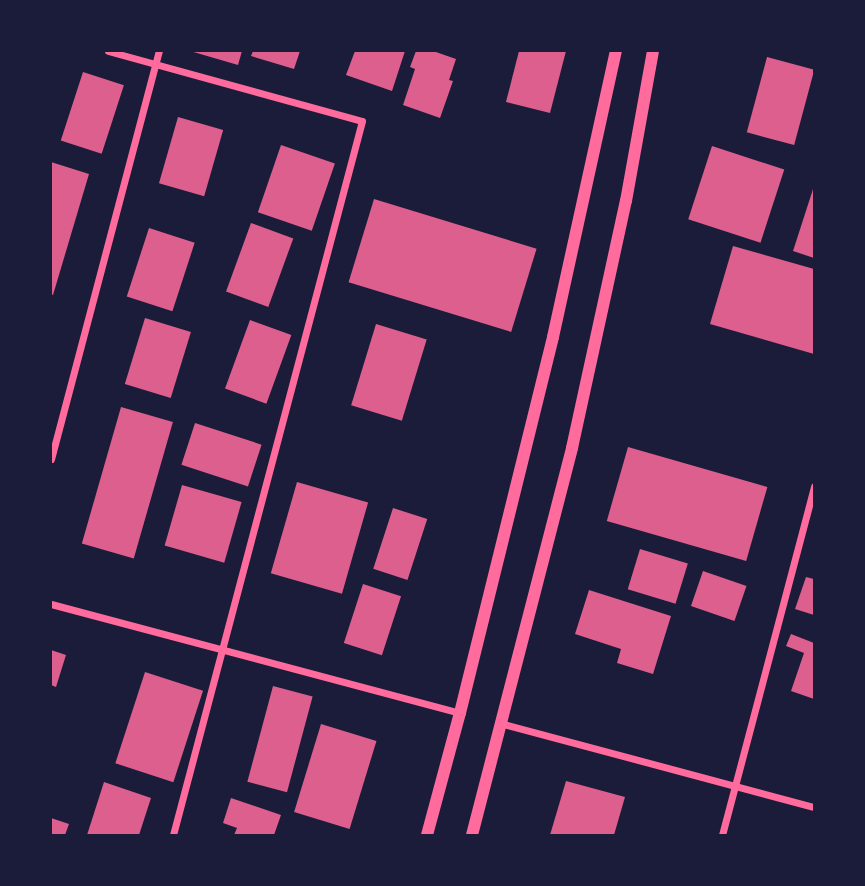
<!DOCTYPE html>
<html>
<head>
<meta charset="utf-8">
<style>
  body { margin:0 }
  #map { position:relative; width:865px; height:886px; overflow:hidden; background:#1b1b3a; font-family:Overpass,sans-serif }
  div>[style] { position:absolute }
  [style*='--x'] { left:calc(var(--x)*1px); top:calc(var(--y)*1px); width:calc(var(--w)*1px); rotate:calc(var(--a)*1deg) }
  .building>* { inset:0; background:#dd5f8e; transform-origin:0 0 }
  .minor>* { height:7px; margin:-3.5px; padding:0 3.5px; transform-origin:3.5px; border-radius:3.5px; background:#ff6b9d }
  .tertiary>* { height:12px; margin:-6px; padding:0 6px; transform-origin:6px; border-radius:6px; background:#ff6b9d }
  span { translate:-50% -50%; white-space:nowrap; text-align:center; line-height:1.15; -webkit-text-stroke:5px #1b1b3a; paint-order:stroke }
  .frame { position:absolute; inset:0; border:52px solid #1b1b3a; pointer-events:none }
</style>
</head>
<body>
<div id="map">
  <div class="building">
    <div style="clip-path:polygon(190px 51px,242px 51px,238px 65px)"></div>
    <div style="clip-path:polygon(253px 51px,300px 51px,294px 69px,251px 56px)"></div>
    <div style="clip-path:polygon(355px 51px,405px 51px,392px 91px,346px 75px)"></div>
    <div style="clip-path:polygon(416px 51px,433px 51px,456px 59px,449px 80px,453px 81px,440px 118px,403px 105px,415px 69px,410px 67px)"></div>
    <div style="clip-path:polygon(519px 51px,566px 51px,550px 113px,506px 102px)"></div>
    <div style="left:767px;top:57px;width:49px;height:78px;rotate:15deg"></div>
    <div style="left:83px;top:72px;width:43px;height:72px;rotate:18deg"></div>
    <div style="left:178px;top:117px;width:47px;height:69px;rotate:16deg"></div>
    <div style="left:281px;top:145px;width:57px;height:71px;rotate:19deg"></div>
    <div style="left:712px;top:146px;width:76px;height:77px;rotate:18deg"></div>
    <div style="clip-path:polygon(51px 162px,89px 174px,53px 295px,51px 294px)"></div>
    <div style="clip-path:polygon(814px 186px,814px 258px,793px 251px)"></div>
    <div style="left:374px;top:199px;width:170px;height:87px;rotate:17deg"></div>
    <div style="left:251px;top:223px;width:45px;height:73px;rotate:20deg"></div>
    <div style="left:149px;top:228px;width:48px;height:72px;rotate:18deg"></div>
    <div style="clip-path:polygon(733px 246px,814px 269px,814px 354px,710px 324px)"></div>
    <div style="left:145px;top:318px;width:48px;height:69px;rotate:17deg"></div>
    <div style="left:250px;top:320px;width:44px;height:73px;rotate:20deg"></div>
    <div style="left:376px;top:324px;width:53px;height:85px;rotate:17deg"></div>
    <div style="left:121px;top:407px;width:54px;height:142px;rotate:16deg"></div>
    <div style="left:195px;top:423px;width:70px;height:44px;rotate:18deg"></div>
    <div style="left:628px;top:447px;width:145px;height:77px;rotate:16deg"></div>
    <div style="left:297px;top:482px;width:74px;height:95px;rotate:16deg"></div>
    <div style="left:182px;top:485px;width:62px;height:63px;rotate:16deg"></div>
    <div style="left:393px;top:508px;width:36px;height:64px;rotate:18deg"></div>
    <div style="left:640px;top:549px;width:50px;height:42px;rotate:17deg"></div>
    <div style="left:703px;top:571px;width:46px;height:37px;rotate:19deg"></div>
    <div style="clip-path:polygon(806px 577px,814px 579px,814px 615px,795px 609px)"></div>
    <div style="left:363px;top:584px;width:40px;height:62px;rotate:18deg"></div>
    <div style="clip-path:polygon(589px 590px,671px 616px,653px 674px,617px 663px,621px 649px,575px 634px)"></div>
    <div style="clip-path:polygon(791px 634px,814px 643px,814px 699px,791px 691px,804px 653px,786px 646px)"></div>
    <div style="clip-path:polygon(51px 650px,66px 655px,56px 687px,51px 685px)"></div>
    <div style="left:145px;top:672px;width:61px;height:96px;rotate:18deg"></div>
    <div style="left:273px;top:686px;width:41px;height:99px;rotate:15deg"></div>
    <div style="left:321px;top:724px;width:58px;height:92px;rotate:17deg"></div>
    <div style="clip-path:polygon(566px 781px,625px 797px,614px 835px,550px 835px)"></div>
    <div style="clip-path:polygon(104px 782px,151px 798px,139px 835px,87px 835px)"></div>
    <div style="clip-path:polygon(231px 798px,281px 815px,274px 835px,234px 835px,237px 828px,223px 823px)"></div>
    <div style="clip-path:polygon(51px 818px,69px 824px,65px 835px,51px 835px)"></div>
  </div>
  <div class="minor">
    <div style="--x:108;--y:51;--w:263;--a:15.4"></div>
    <div style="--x:362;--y:121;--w:739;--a:104.83"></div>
    <div style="--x:51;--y:459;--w:422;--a:-75.2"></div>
    <div style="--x:51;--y:604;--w:423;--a:14.9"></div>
    <div style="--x:500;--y:723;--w:325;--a:15"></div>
    <div style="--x:722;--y:835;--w:361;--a:-75.2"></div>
  </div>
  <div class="tertiary">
    <div style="--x:427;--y:835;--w:126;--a:-74.9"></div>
    <div style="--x:460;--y:713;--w:387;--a:-76.1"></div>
    <div style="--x:553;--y:337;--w:293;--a:-77.6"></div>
    <div style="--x:472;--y:835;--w:400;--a:-75.5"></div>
    <div style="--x:572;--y:448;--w:253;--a:-77.7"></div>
    <div style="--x:626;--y:201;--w:152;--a:-79.8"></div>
  </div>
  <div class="frame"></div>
</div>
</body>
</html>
